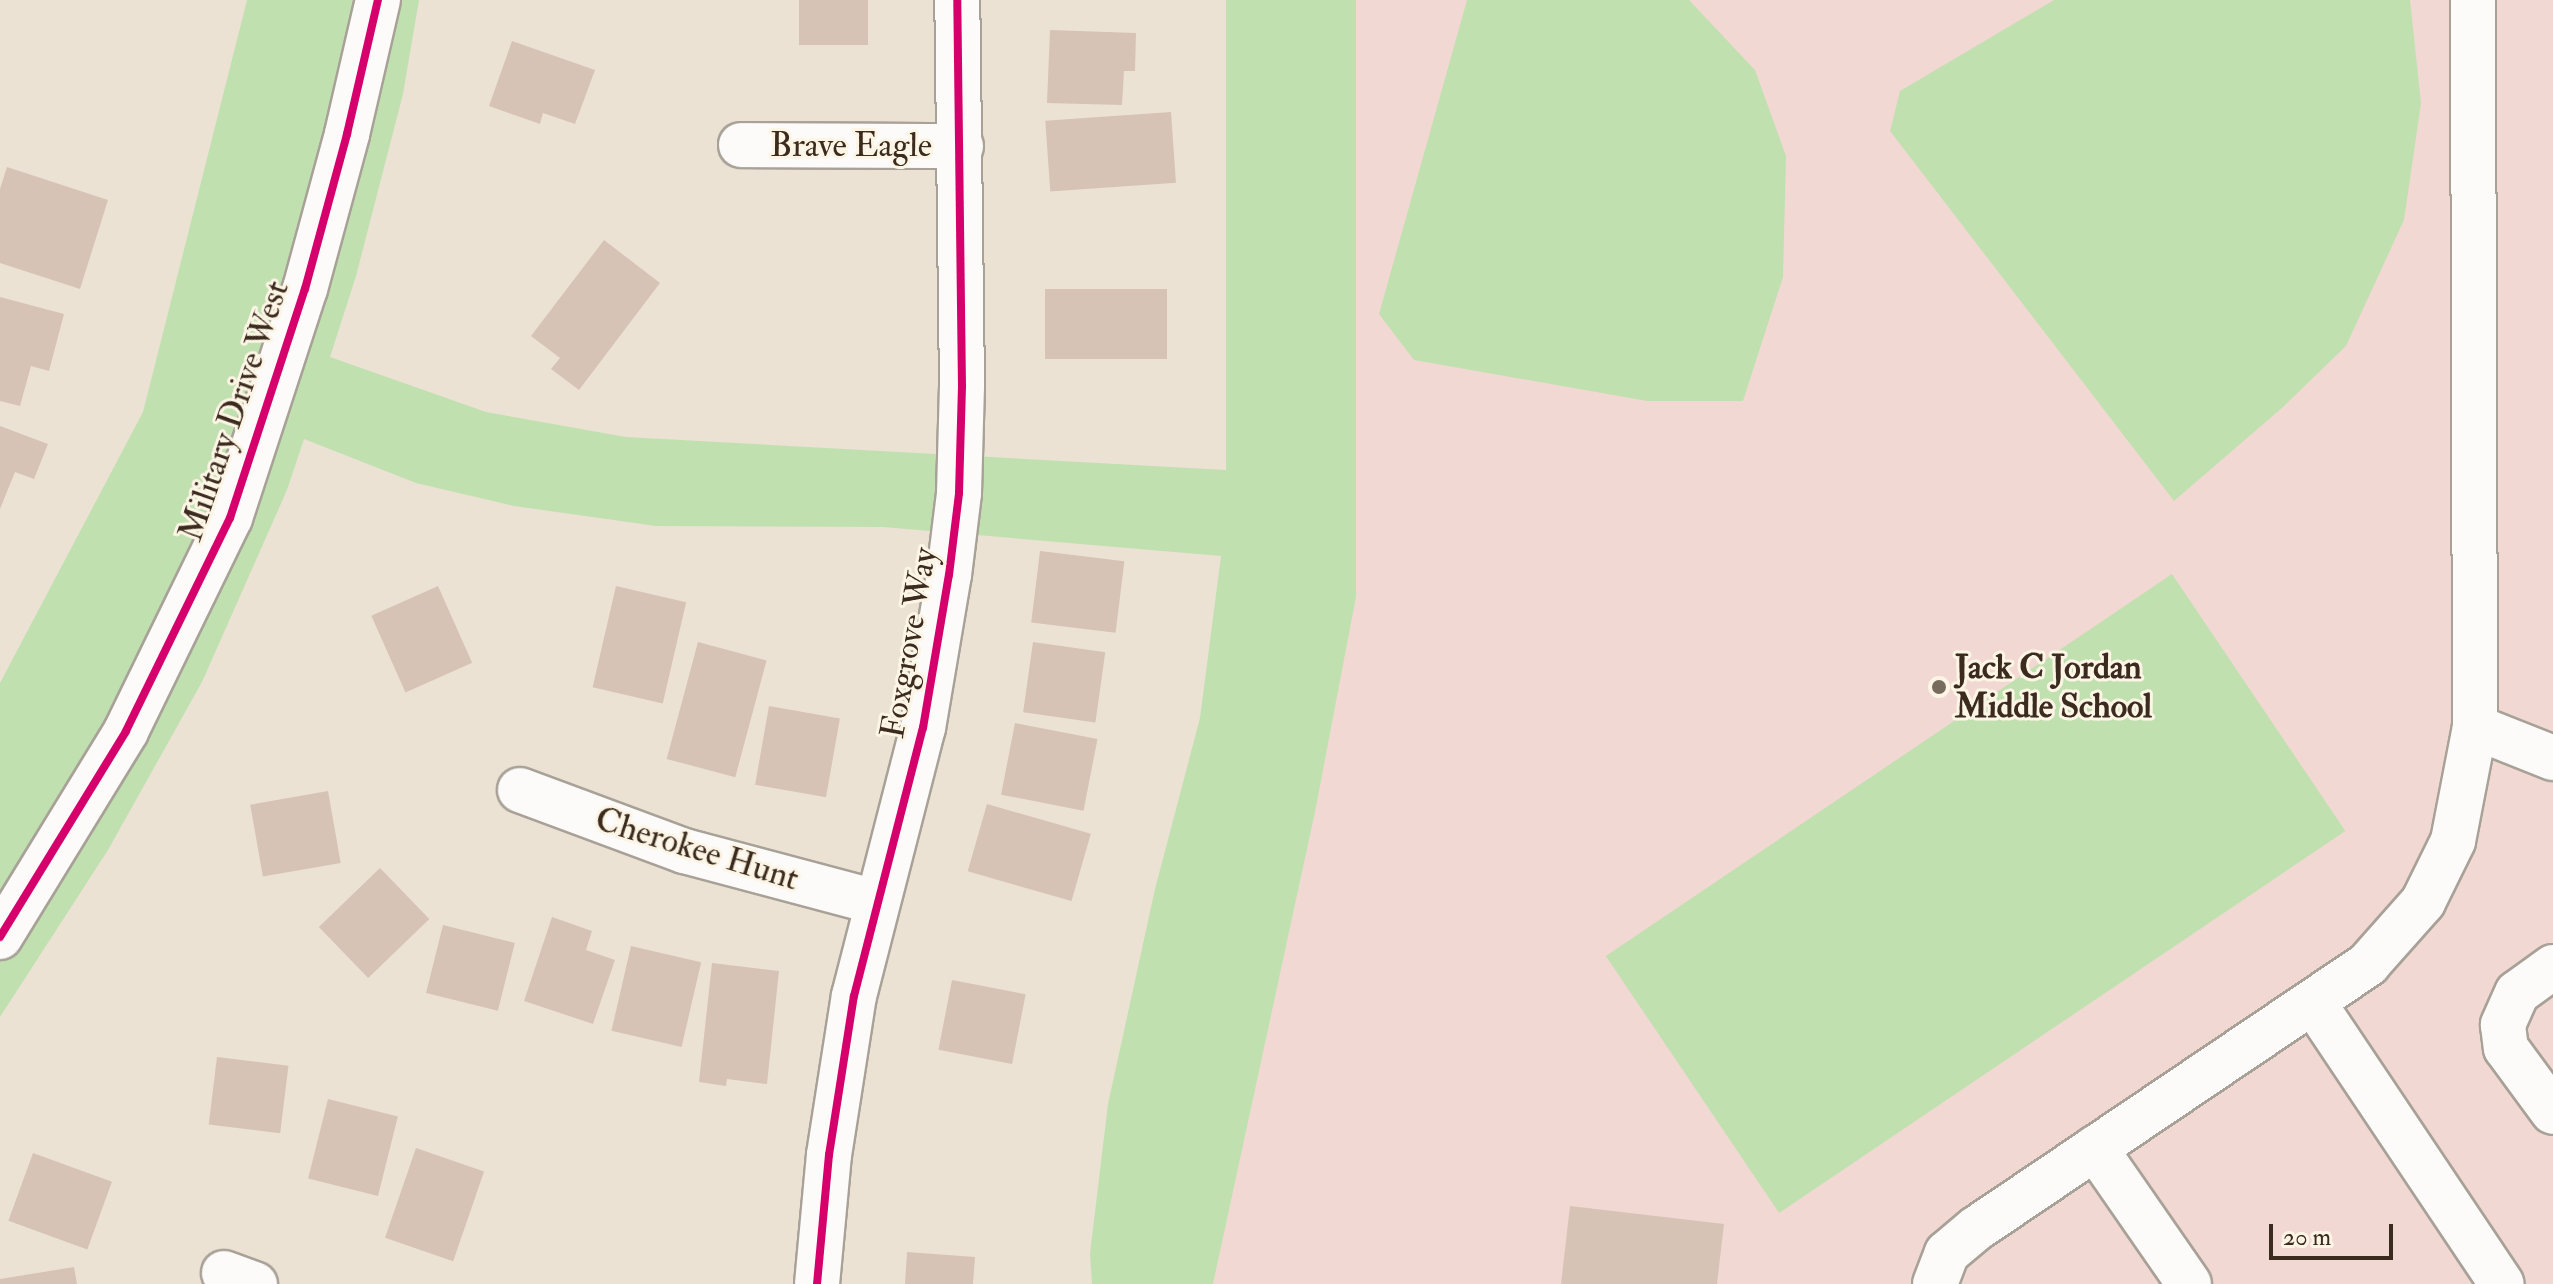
<!DOCTYPE html>
<html>
<head>
<meta charset="utf-8">
<style>
  body { margin:0 }
  #map { position:relative; width:2553px; height:1284px; overflow:hidden; background:#ebe2d4; font-family:"IM FELL Double Pica",serif }
  div>[style] { position:absolute }
  [style*='--x'] { left:calc(var(--x)*1px); top:calc(var(--y)*1px); width:calc(var(--w)*1px); rotate:calc(var(--a)*1deg) }
  .built>* { inset:0; background:#f2d8d3 }
  .green>* { inset:0; background:#c1e0b0; transform-origin:0 0 }
  .building>* { inset:0; background:#d6c3b6; transform-origin:0 0 }
  .roads { filter:drop-shadow(2px 0 #a8a197) drop-shadow(-2px 0 #a8a197) drop-shadow(0 2px #a8a197) drop-shadow(0 -2px #a8a197) }
  .minor>* { height:44px; margin:-22px; padding:0 22px; transform-origin:22px; border-radius:22px; background:#fcfbf9 }
  .cycleway>* { height:8px; margin:-4px; padding:0 4px; transform-origin:4px; border-radius:4px; background:#d6006c }
  .dots>* { width:22px; height:22px; translate:-50% -50%; box-sizing:border-box; border:4px solid #fcf5e5; border-radius:50% }
  span { translate:-50% -50%; white-space:nowrap; text-align:center; line-height:1.15; -webkit-text-stroke:6px #fcf5e5; paint-order:stroke }
  .street-label { font-size:34px; color:#3b2a1e }
  .poi-label { font-size:34px; color:#3b2a1e; font-weight:700 }
  .left { translate:0 -50%; text-align:left }
  .scale { position:absolute; left:2269px; top:1224px; width:124px; height:36px; box-sizing:border-box; border:4px solid #3b2a1e; border-top:0; padding-left:10px; font-size:24px; line-height:28px; white-space:nowrap; color:#3b2a1e; -webkit-text-stroke:6px #fcf5e5; paint-order:stroke }
</style>
</head>
<body>
<div id="map">
  <div class="built">
    <div style="clip-path:polygon(1356px 0,2553px 0,2553px 1284px,1213px 1284px,1315px 812px,1356px 597px)"></div>
  </div>
  <div class="green">
    <div style="clip-path:polygon(247px 0,419px 0,403px 94px,356px 276px,330px 357px,486px 412px,626px 437px,1226px 470px,1226px 0,1356px 0,1356px 597px,1315px 812px,1213px 1284px,1092px 1284px,1090px 1253px,1108px 1104px,1155px 889px,1200px 718px,1221px 556px,883px 527px,656px 526px,514px 506px,416px 483px,304px 439px,287px 490px,202px 682px,108px 850px,0 1017px,0 683px,143px 412px)"></div>
    <div style="clip-path:polygon(1467px 0,1689px 0,1755px 70px,1786px 156px,1783px 277px,1743px 401px,1647px 401px,1414px 360px,1379px 314px)"></div>
    <div style="clip-path:polygon(2054px 0,2410px 0,2421px 103px,2404px 220px,2346px 346px,2283px 407px,2174px 501px,1890px 131px,1900px 91px)"></div>
    <div style="left:2172px;top:574px;width:310px;height:683px;rotate:56deg"></div>
  </div>
  <div class="building">
    <div style="left:799px;top:0;width:69px;height:45px"></div>
    <div style="clip-path:polygon(1050px 30px,1136px 33px,1135px 71px,1124px 71px,1122px 105px,1047px 103px)"></div>
    <div style="clip-path:polygon(512px 41px,595px 70px,575px 124px,543px 113px,540px 124px,489px 106px)"></div>
    <div style="left:1171px;top:112px;width:71px;height:126px;rotate:86deg"></div>
    <div style="clip-path:polygon(7px 167px,108px 200px,80px 289px,0 263px,0 189px)"></div>
    <div style="clip-path:polygon(604px 240px,660px 283px,579px 390px,551px 369px,560px 358px,531px 336px)"></div>
    <div style="left:1045px;top:289px;width:122px;height:70px"></div>
    <div style="clip-path:polygon(0 297px,64px 314px,49px 371px,31px 366px,20px 406px,0 401px)"></div>
    <div style="clip-path:polygon(0 426px,48px 444px,34px 479px,15px 472px,0 509px)"></div>
    <div style="left:1040px;top:551px;width:85px;height:72px;rotate:7deg"></div>
    <div style="left:438px;top:586px;width:84px;height:73px;rotate:66deg"></div>
    <div style="left:616px;top:586px;width:72px;height:104px;rotate:13deg"></div>
    <div style="left:698px;top:642px;width:71px;height:121px;rotate:15deg"></div>
    <div style="left:1033px;top:642px;width:73px;height:71px;rotate:8deg"></div>
    <div style="left:769px;top:706px;width:72px;height:80px;rotate:10deg"></div>
    <div style="left:1015px;top:723px;width:84px;height:73px;rotate:11deg"></div>
    <div style="left:328px;top:791px;width:73px;height:79px;rotate:80deg"></div>
    <div style="left:987px;top:804px;width:108px;height:70px;rotate:16deg"></div>
    <div style="left:380px;top:868px;width:71px;height:85px;rotate:46deg"></div>
    <div style="clip-path:polygon(552px 917px,592px 931px,586px 950px,615px 960px,593px 1024px,524px 1001px)"></div>
    <div style="left:443px;top:925px;width:74px;height:70px;rotate:14deg"></div>
    <div style="left:631px;top:946px;width:72px;height:87px;rotate:13deg"></div>
    <div style="clip-path:polygon(712px 963px,779px 971px,767px 1084px,727px 1079px,726px 1086px,699px 1082px)"></div>
    <div style="left:952px;top:980px;width:75px;height:71px;rotate:11deg"></div>
    <div style="left:217px;top:1057px;width:72px;height:68px;rotate:7deg"></div>
    <div style="left:328px;top:1099px;width:72px;height:82px;rotate:14deg"></div>
    <div style="left:416px;top:1148px;width:72px;height:95px;rotate:19deg"></div>
    <div style="left:33px;top:1153px;width:84px;height:72px;rotate:20deg"></div>
    <div style="clip-path:polygon(1570px 1206px,1724px 1224px,1717px 1284px,1561px 1284px)"></div>
    <div style="clip-path:polygon(907px 1252px,975px 1257px,973px 1284px,905px 1284px)"></div>
    <div style="clip-path:polygon(74px 1267px,77px 1284px,0 1284px,0 1279px)"></div>
  </div>
  <div class="roads">
    <div class="minor">
      <div style="--x:741;--y:145;--w:220;--a:0.3"></div>
      <div style="--x:2475;--y:727;--w:84;--a:21.7"></div>
      <div style="--x:520;--y:790;--w:175;--a:20.4"></div>
      <div style="--x:684;--y:851;--w:199;--a:14.9"></div>
      <div style="--x:0;--y:937;--w:241;--a:-58.5"></div>
      <div style="--x:126;--y:731;--w:237;--a:-64"></div>
      <div style="--x:230;--y:518;--w:241;--a:-71.9"></div>
      <div style="--x:305;--y:289;--w:161;--a:-74.8"></div>
      <div style="--x:347;--y:134;--w:138;--a:-77"></div>
      <div style="--x:2553;--y:967;--w:44;--a:144.2"></div>
      <div style="--x:2517;--y:993;--w:35;--a:114"></div>
      <div style="--x:2503;--y:1025;--w:23;--a:83"></div>
      <div style="--x:2506;--y:1048;--w:79;--a:53.7"></div>
      <div style="--x:2313;--y:1002;--w:339;--a:56.2"></div>
      <div style="--x:2095;--y:1148;--w:165;--a:55.3"></div>
      <div style="--x:224;--y:1273;--w:33;--a:20"></div>
      <div style="--x:817;--y:1284;--w:130;--a:-84.7"></div>
      <div style="--x:829;--y:1155;--w:161;--a:-81.1"></div>
      <div style="--x:854;--y:996;--w:277;--a:-75.6"></div>
      <div style="--x:923;--y:728;--w:155;--a:-80.4"></div>
      <div style="--x:949;--y:575;--w:83;--a:-83"></div>
      <div style="--x:959;--y:493;--w:106;--a:-88.4"></div>
      <div style="--x:962;--y:387;--w:387;--a:-90.7"></div>
      <div style="--x:1935;--y:1284;--w:33;--a:-69"></div>
      <div style="--x:1947;--y:1253;--w:39;--a:-40"></div>
      <div style="--x:1977;--y:1228;--w:472;--a:-34"></div>
      <div style="--x:2368;--y:964;--w:83;--a:-48.4"></div>
      <div style="--x:2423;--y:902;--w:68;--a:-63.8"></div>
      <div style="--x:2453;--y:841;--w:116;--a:-79.1"></div>
      <div style="--x:2475;--y:727;--w:727;--a:-90.16"></div>
    </div>
  </div>
  <div class="cycleway">
    <div style="--x:0;--y:937;--w:241;--a:-58.5"></div>
    <div style="--x:126;--y:731;--w:237;--a:-64"></div>
    <div style="--x:230;--y:518;--w:241;--a:-71.9"></div>
    <div style="--x:305;--y:289;--w:161;--a:-74.8"></div>
    <div style="--x:347;--y:134;--w:138;--a:-77"></div>
    <div style="--x:817;--y:1284;--w:130;--a:-84.7"></div>
    <div style="--x:829;--y:1155;--w:161;--a:-81.1"></div>
    <div style="--x:854;--y:996;--w:277;--a:-75.6"></div>
    <div style="--x:923;--y:728;--w:155;--a:-80.4"></div>
    <div style="--x:949;--y:575;--w:83;--a:-83"></div>
    <div style="--x:959;--y:493;--w:106;--a:-88.4"></div>
    <div style="--x:962;--y:387;--w:387;--a:-90.7"></div>
  </div>
  <div class="dots">
    <div style="left:1939px;top:687px;background:#796a5e"></div>
  </div>
  <div class="street-label">
    <span style="left:851px;top:146px">Brave Eagle</span>
    <span style="left:234px;top:411px;rotate:-71deg">Military Drive West</span>
    <span style="left:909px;top:643px;rotate:-80deg">Foxgrove Way</span>
    <span style="left:697px;top:849px;rotate:17deg">Cherokee Hunt</span>
  </div>
  <div class="poi-label">
    <span class="left" style="left:1955px;top:687px">Jack C Jordan<br>Middle School</span>
  </div>
  <div class="scale">20 m</div>
</div>
</body>
</html>
